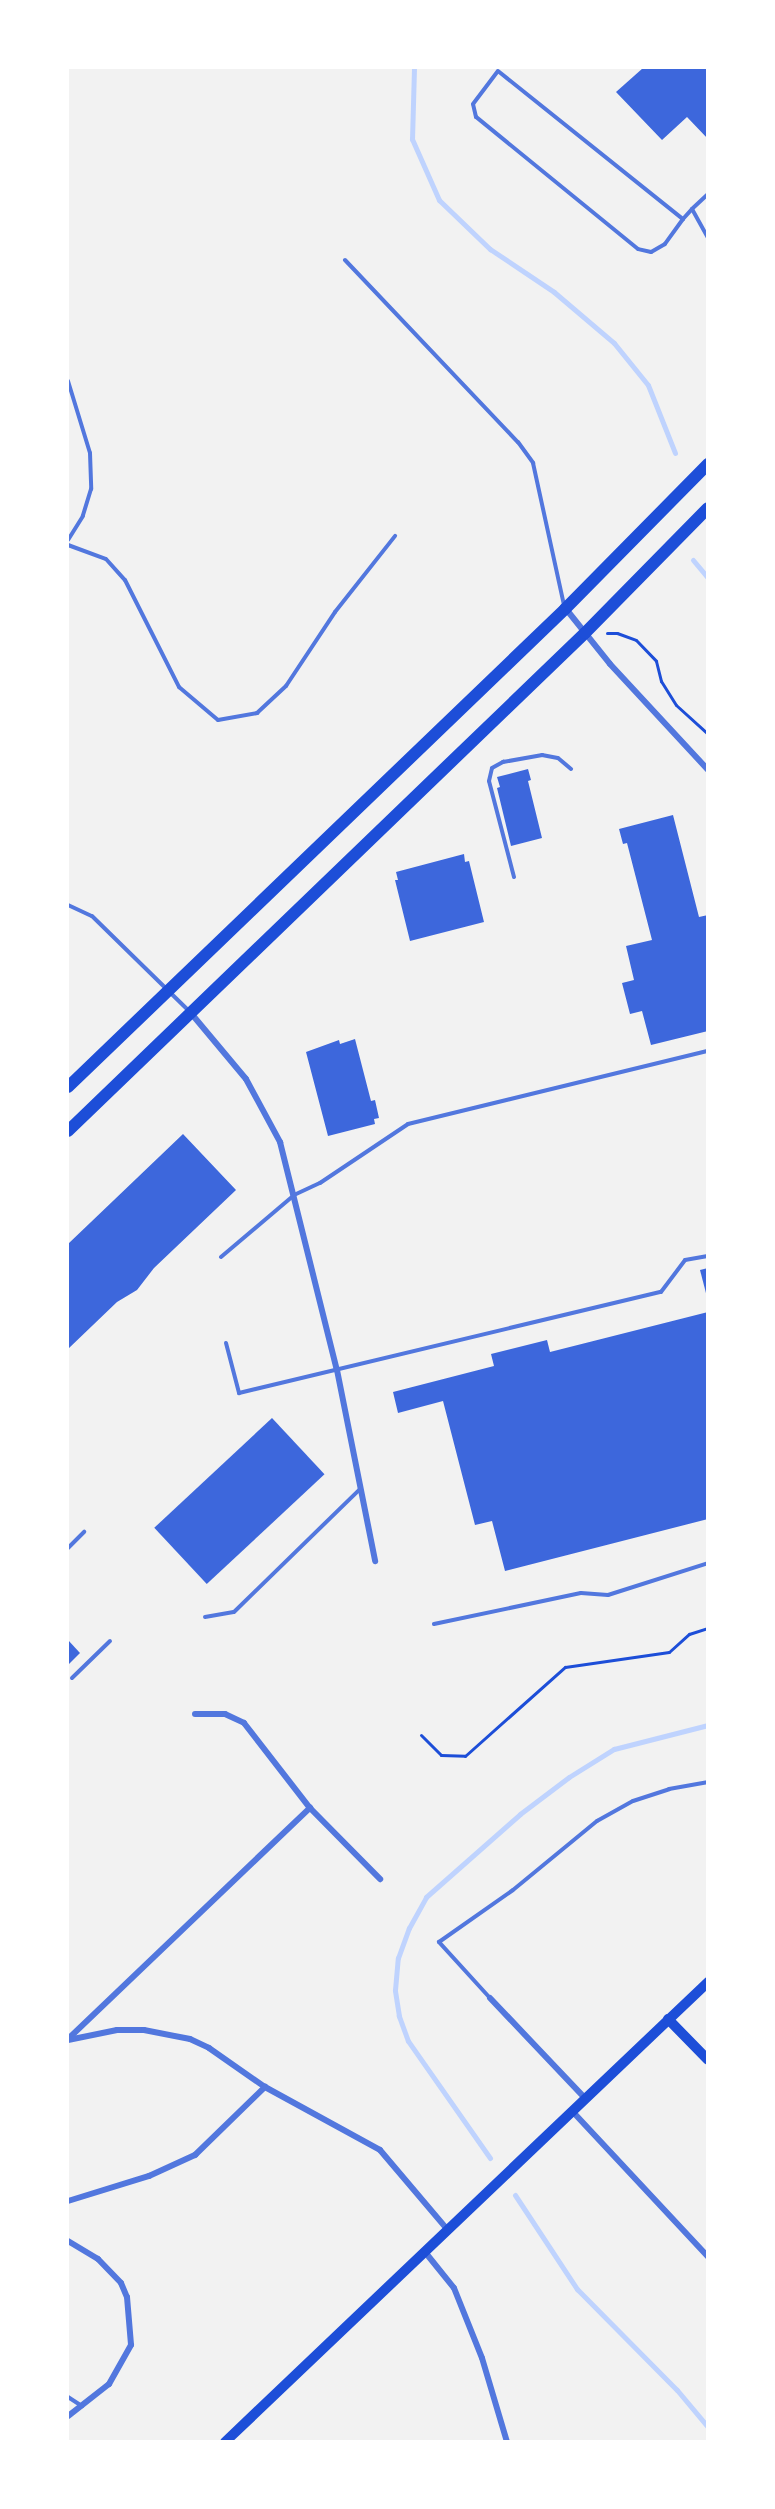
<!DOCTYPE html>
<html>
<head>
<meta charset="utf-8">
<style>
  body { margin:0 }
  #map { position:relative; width:775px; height:2509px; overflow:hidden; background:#f2f2f2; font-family:"DejaVu Sans",sans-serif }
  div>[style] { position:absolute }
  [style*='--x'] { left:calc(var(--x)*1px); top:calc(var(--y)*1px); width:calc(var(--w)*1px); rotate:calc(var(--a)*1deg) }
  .stream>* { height:5px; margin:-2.5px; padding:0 2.5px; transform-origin:2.5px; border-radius:2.5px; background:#bfd3fe }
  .building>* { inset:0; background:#3d67dc; transform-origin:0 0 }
  .path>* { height:3px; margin:-1.5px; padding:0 1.5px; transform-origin:1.5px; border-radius:1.5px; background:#1d4ed8 }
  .service>* { height:4px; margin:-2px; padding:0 2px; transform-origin:2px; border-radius:2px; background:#5277de }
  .minor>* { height:6px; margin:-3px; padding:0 3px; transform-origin:3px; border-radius:3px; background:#5277de }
  .secondary>* { height:10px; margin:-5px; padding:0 5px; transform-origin:5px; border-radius:5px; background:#1d4ed8 }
  .primary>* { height:12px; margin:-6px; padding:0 6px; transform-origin:6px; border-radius:6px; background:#1d4ed8 }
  span { translate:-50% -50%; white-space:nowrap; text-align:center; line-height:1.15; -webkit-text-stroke:6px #fff; paint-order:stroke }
  .frame { position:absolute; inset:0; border:69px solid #fff; pointer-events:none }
</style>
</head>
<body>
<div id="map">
  <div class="stream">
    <div style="--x:414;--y:68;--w:71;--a:91.6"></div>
    <div style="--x:412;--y:139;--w:67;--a:66.1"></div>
    <div style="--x:439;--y:200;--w:71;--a:43.9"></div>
    <div style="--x:490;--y:249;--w:77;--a:33.9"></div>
    <div style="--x:554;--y:292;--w:79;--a:40.4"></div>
    <div style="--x:614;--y:343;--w:54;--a:51"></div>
    <div style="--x:648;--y:385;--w:73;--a:68.3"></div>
    <div style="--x:693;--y:560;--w:23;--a:50"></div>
    <div style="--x:490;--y:2158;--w:143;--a:-125"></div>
    <div style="--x:408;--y:2041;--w:27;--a:-110"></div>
    <div style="--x:399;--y:2016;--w:26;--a:-99"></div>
    <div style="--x:395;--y:1990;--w:32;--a:-85"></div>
    <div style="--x:398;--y:1958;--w:32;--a:-70"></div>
    <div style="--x:409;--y:1928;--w:35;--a:-61"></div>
    <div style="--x:426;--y:1897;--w:125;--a:-41.4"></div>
    <div style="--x:520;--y:1814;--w:61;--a:-37.1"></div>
    <div style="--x:569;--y:1777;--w:53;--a:-31.9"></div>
    <div style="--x:614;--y:1749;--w:97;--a:-14.3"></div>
    <div style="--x:515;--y:2195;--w:113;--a:56.6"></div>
    <div style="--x:577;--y:2289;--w:142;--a:45.3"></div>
    <div style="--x:677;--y:2390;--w:48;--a:50"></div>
  </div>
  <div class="building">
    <div style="clip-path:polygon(643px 68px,708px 68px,708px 139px,687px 117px,662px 140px,616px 92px)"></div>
    <div style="clip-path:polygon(528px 769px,531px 780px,528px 781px,542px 838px,511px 846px,497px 788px,500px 787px,497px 777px)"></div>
    <div style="clip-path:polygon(673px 815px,699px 917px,708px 915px,708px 1031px,651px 1045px,642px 1011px,630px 1014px,622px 983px,634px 980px,626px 946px,652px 940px,627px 843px,623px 844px,619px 829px)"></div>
    <div style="clip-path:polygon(464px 854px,465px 862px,469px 861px,484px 922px,410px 941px,395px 880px,398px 880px,396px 872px)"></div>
    <div style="clip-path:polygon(355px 1039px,371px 1101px,375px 1100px,379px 1118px,374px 1119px,375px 1124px,328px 1136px,306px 1052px,339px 1040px,340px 1044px)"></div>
    <div style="clip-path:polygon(183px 1134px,236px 1190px,154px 1268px,137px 1290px,117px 1302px,68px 1349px,68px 1244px)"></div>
    <div style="clip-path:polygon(708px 1268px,708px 1297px,707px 1297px,700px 1270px)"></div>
    <div style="clip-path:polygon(708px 1312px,708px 1519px,505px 1571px,492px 1521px,475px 1525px,443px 1401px,398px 1413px,393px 1392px,494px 1366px,491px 1354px,547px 1340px,550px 1352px)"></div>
    <div style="left:272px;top:1418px;width:77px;height:161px;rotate:47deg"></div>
    <div style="clip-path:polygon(68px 1640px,80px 1653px,68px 1665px)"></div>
  </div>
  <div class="path">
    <div style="--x:607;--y:633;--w:10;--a:0"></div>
    <div style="--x:617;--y:633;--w:20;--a:20"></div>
    <div style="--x:636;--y:640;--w:29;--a:46"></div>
    <div style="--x:656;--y:661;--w:21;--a:76"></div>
    <div style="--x:661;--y:681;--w:28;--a:58"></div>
    <div style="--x:676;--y:705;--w:43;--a:42.2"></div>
    <div style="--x:421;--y:1735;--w:28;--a:45"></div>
    <div style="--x:441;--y:1755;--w:24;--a:2"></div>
    <div style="--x:465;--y:1756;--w:134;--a:-41.7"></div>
    <div style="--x:565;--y:1667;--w:105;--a:-8.2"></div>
    <div style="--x:669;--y:1652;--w:27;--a:-42"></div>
    <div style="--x:689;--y:1634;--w:20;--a:-18"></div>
  </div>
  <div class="service">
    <div style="--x:498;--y:71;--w:237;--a:38.7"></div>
    <div style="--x:683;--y:219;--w:31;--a:126"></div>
    <div style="--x:665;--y:244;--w:16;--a:150"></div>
    <div style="--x:651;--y:252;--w:13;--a:-167"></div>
    <div style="--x:638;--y:249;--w:209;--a:-140.8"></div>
    <div style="--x:476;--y:117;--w:13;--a:-103"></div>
    <div style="--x:473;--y:104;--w:41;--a:-52.9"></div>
    <div style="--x:708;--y:194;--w:22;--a:137"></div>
    <div style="--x:692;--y:209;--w:33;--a:61"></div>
    <div style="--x:683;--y:219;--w:13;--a:-48"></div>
    <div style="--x:345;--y:260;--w:251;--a:46.5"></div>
    <div style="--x:518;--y:442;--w:26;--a:54"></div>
    <div style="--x:533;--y:463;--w:145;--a:77.7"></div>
    <div style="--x:68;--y:381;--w:75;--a:73"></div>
    <div style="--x:90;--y:453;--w:36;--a:88"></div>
    <div style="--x:91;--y:489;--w:28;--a:107"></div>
    <div style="--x:83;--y:516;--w:28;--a:122"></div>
    <div style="--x:68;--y:545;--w:40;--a:20.2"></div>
    <div style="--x:106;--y:559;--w:28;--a:48"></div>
    <div style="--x:125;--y:580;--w:120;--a:63.2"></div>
    <div style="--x:179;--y:687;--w:51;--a:40.2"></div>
    <div style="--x:218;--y:720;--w:40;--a:-10"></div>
    <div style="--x:257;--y:713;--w:40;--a:-43"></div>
    <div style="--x:286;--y:686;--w:89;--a:-56.5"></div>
    <div style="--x:335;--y:612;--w:97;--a:-51.7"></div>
    <div style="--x:514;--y:877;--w:99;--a:-104.6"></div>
    <div style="--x:489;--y:781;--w:13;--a:-77"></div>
    <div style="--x:492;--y:768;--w:13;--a:-29"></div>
    <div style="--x:503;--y:762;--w:40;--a:-10"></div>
    <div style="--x:542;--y:755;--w:16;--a:11"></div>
    <div style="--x:558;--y:758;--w:17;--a:40"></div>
    <div style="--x:68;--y:905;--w:26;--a:25"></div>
    <div style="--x:92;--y:916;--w:134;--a:44.4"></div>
    <div style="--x:221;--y:1257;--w:96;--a:-40.3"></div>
    <div style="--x:294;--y:1195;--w:29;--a:-25"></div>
    <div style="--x:320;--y:1183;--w:106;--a:-33.8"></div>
    <div style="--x:408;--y:1124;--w:309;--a:-13.7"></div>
    <div style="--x:226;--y:1343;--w:52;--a:75.4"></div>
    <div style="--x:239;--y:1393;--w:434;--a:-13.5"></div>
    <div style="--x:661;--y:1292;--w:40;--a:-53"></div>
    <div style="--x:685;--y:1260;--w:23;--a:-10"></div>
    <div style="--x:68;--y:1548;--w:23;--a:-45"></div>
    <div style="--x:205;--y:1617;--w:29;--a:-10"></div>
    <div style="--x:234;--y:1612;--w:176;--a:-44.3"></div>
    <div style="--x:434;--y:1624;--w:150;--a:-11.9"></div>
    <div style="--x:581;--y:1593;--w:27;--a:4"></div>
    <div style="--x:608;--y:1595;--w:105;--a:-17.7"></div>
    <div style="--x:72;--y:1678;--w:53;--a:-44.2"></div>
    <div style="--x:490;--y:1998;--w:76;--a:-132.3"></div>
    <div style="--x:439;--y:1942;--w:90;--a:-35.1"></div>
    <div style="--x:513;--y:1890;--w:109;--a:-39.4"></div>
    <div style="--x:597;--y:1821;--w:41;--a:-29.1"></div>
    <div style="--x:633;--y:1801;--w:38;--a:-18"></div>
    <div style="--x:669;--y:1789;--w:40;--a:-10"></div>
    <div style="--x:68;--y:2397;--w:17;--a:33"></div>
  </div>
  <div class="minor">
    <div style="--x:566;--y:609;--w:70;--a:51.3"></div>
    <div style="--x:610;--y:664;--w:144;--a:47.2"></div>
    <div style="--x:190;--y:1012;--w:87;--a:50.1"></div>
    <div style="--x:246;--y:1079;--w:72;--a:61.6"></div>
    <div style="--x:280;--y:1142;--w:235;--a:76"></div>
    <div style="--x:337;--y:1370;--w:195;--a:78.7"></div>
    <div style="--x:195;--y:1714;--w:30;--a:0"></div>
    <div style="--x:225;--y:1714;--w:21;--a:25"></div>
    <div style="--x:244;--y:1723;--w:108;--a:52.2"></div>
    <div style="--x:310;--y:1808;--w:100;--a:45.4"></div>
    <div style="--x:490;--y:1998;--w:139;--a:46.5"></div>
    <div style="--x:68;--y:2039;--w:335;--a:-43.7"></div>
    <div style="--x:68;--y:2040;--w:50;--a:-11.5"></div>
    <div style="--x:117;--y:2030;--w:27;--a:0"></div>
    <div style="--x:144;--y:2030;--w:47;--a:11.1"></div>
    <div style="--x:190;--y:2039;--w:21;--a:25"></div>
    <div style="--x:209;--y:2048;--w:68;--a:34.9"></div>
    <div style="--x:265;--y:2087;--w:131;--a:28.7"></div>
    <div style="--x:380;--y:2150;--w:104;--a:49.7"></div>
    <div style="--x:573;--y:2112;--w:198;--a:47"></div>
    <div style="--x:68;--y:2201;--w:85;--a:-17.2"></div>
    <div style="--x:149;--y:2176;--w:51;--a:-24.5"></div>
    <div style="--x:195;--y:2155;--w:98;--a:-44.2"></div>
    <div style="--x:68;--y:2241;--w:35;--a:31"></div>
    <div style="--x:98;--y:2259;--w:33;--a:46"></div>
    <div style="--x:121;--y:2283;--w:15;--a:67"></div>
    <div style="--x:127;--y:2297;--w:48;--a:85.2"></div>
    <div style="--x:131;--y:2345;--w:45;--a:119.4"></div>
    <div style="--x:109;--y:2384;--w:52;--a:142"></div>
    <div style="--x:425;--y:2252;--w:46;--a:51.1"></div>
    <div style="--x:454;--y:2288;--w:75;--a:68.2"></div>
    <div style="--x:482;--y:2358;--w:88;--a:73.4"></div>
  </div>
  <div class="secondary">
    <div style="--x:668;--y:2019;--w:57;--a:45.7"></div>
    <div style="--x:225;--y:2442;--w:667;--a:-43.6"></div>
  </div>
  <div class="primary">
    <div style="--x:68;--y:1087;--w:690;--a:-43.88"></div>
    <div style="--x:565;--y:609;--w:204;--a:-45.4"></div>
    <div style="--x:68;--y:1131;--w:718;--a:-43.93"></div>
    <div style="--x:585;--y:633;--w:175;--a:-45.5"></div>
  </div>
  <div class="frame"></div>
</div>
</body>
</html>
